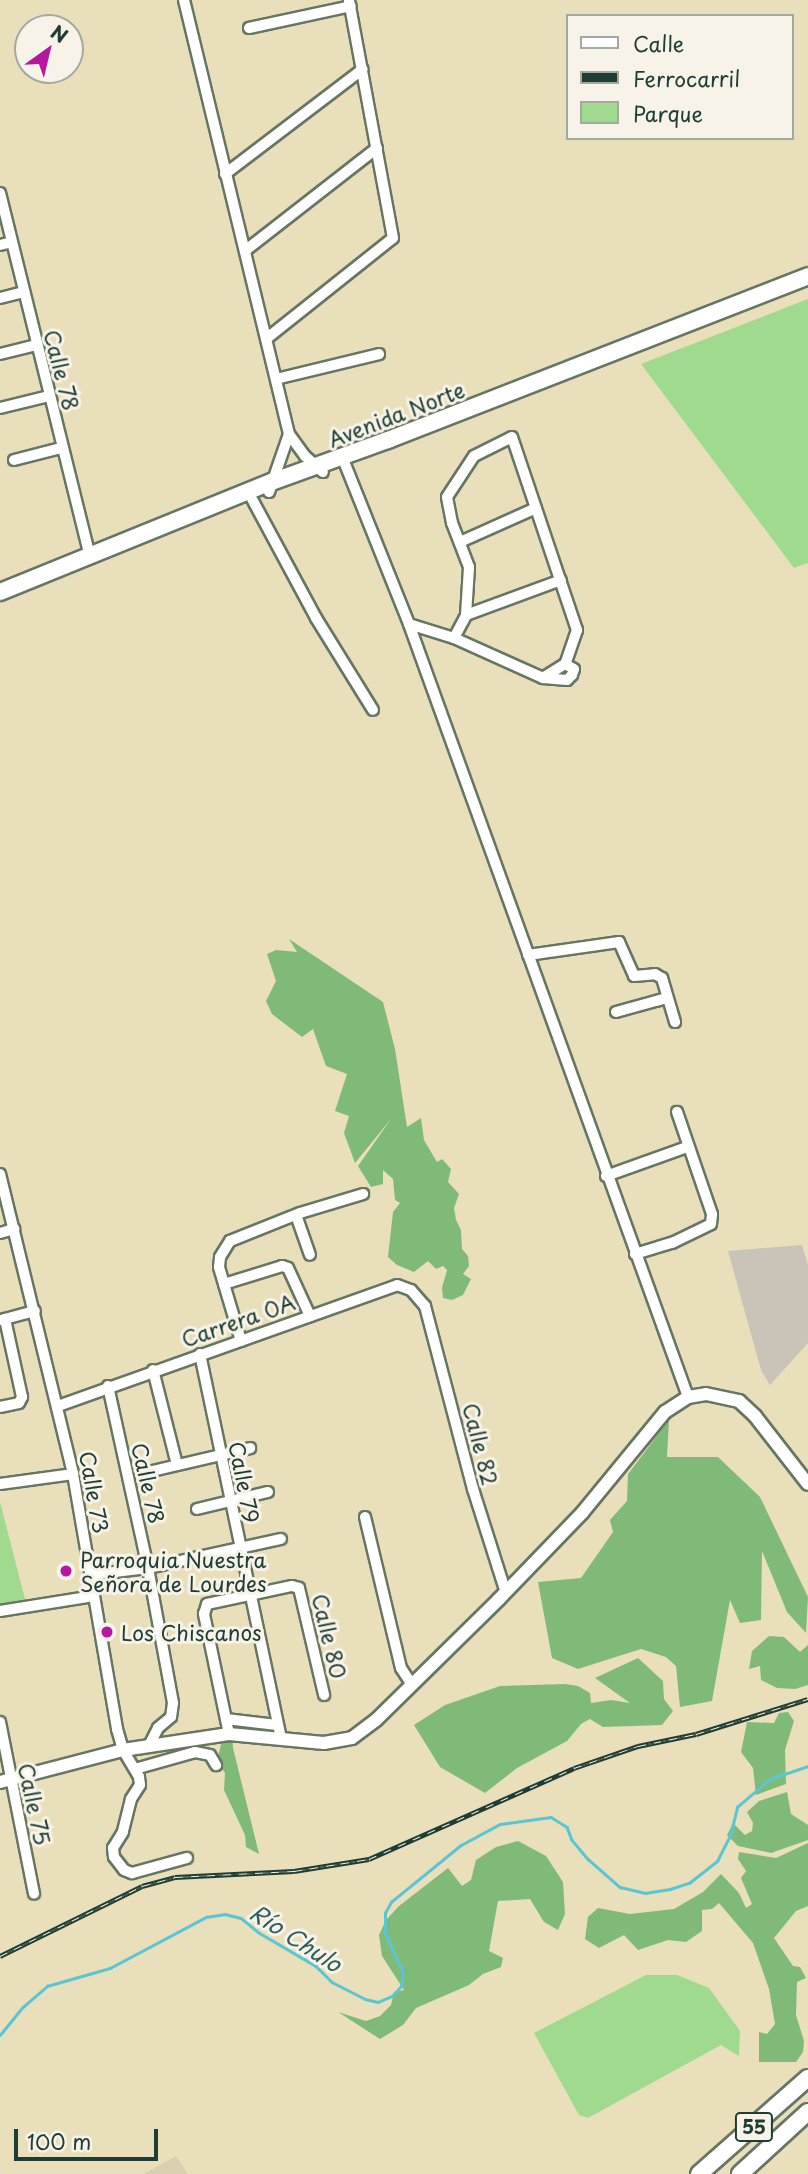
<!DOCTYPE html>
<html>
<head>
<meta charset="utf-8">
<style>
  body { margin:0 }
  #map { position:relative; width:808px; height:2174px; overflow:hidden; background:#eadfbb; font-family:"Playpen Sans",sans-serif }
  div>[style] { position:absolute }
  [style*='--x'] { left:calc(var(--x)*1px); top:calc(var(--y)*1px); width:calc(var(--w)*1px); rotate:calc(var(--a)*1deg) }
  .built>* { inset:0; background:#dcd0b2 }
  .industrial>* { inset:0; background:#c9c3b8 }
  .green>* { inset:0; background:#a0da8e }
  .forest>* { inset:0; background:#80ba79 }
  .stream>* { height:2.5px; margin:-1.25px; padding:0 1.25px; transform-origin:1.25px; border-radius:1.25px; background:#5ac6d3 }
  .roads { filter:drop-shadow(2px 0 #667663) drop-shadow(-2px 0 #667663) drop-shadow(0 2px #667663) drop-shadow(0 -2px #667663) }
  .minor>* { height:10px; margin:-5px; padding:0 5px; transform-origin:5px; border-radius:5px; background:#fff }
  .tertiary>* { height:12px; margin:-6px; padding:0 6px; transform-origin:6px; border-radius:6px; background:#fff }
  .primary>* { height:16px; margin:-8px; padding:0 8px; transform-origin:8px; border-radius:8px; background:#fff }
  .trunk>* { height:16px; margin:-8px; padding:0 8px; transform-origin:8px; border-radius:8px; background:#fff }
  .rail>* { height:5px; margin-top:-2.5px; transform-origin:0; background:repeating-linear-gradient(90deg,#f7f3e8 0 8px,#1f3d34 0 16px); box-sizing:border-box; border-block:2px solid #1f3d34 }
  .dots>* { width:19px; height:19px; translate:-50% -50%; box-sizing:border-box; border:4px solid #f7f3e8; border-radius:50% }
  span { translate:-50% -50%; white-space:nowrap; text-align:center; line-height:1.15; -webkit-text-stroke:6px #f7f3e8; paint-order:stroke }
  .shield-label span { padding:2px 5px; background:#f7f3e8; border:2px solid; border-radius:5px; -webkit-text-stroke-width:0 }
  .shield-label { font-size:19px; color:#1f3d34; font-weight:700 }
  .street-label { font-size:21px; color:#1f3d34 }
  .poi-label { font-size:21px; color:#1f3d34 }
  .left { translate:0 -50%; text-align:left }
  .water-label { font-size:23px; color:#2e5f5c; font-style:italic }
  .legend { position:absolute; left:566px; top:14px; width:228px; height:126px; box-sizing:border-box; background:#f7f3e8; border:2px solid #a1aaa0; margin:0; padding:9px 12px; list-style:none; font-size:21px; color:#1f3d34 }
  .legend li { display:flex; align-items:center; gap:14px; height:35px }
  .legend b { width:35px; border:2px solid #a1aaa0 }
  .north { position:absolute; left:14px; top:14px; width:70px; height:70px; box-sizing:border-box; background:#f7f3e8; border:2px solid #a1aaa0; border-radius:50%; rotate:34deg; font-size:19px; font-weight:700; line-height:28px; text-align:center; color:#1f3d34 }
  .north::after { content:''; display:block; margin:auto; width:24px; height:32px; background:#b5179e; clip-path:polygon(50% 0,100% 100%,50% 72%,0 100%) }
  .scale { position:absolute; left:14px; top:2129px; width:144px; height:32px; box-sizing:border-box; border:4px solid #1f3d34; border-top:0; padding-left:9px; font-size:21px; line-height:24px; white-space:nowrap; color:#1f3d34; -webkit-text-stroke:5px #f7f3e8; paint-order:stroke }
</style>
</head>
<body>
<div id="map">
  <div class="built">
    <div style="clip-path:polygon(176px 2156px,188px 2174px,143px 2174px)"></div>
  </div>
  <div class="industrial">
    <div style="clip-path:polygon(802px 1245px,808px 1265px,808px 1343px,770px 1385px,761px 1370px,728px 1251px)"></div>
  </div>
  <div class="green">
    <div style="clip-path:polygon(808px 299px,808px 563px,794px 568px,641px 364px)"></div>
    <div style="clip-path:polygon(0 1502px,26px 1603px,0 1607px)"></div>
    <div style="clip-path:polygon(646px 1975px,677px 1975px,709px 1988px,740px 2031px,739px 2056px,721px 2045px,588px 2118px,579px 2115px,534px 2033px)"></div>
  </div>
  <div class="forest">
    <div style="clip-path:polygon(289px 939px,383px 1002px,395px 1049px,407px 1127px,421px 1118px,424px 1140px,437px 1162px,442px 1159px,451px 1169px,448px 1182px,459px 1194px,454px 1208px,456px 1220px,461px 1230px,462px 1249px,468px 1256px,469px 1266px,463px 1274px,471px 1279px,463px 1295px,452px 1300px,443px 1298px,442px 1288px,447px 1270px,443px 1266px,436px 1269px,428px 1261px,414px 1272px,397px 1265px,388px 1257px,393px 1212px,400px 1203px,395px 1200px,393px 1179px,383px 1170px,383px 1184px,371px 1187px,358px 1166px,391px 1119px,355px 1163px,344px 1133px,349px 1116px,335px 1111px,347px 1074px,326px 1066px,313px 1029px,302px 1037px,272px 1014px,266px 1001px,276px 981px,267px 954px,276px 950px,297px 952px)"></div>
    <div style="clip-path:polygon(669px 1420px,667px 1457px,718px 1457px,760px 1497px,808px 1597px,806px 1633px,787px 1612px,762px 1551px,761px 1620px,740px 1623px,730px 1600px,712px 1701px,680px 1707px,676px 1666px,666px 1657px,641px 1649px,578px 1669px,552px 1658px,538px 1582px,581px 1578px,613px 1532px,610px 1520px,627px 1501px,628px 1474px)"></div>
    <div style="clip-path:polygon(769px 1636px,784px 1637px,800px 1652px,808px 1645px,808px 1685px,795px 1689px,777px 1688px,761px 1680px,760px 1666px,749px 1669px,752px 1651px)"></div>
    <div style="clip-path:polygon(638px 1658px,663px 1681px,664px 1699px,673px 1711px,662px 1725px,603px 1727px,590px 1719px,581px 1724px,567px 1741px,517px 1768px,485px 1793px,440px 1767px,414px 1725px,445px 1705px,500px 1686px,565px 1684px,578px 1686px,590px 1693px,591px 1703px,611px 1700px,630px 1703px,595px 1678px)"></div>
    <div style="clip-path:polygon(788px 1712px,794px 1721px,785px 1750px,786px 1784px,756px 1795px,753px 1768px,741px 1752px,747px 1722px,774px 1723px,779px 1713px)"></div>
    <div style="clip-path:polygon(232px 1734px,233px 1748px,259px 1854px,246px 1847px,245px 1835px,224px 1790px,225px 1773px,217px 1761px,223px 1736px)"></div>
    <div style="clip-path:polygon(787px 1792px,791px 1814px,808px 1825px,808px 1840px,771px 1853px,738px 1846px,727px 1835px,733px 1823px,745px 1835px,752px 1831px,753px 1823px,747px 1812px,759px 1801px)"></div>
    <div style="clip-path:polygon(518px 1841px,546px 1856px,563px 1882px,565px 1914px,558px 1930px,544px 1922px,530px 1899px,498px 1901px,489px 1951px,503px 1958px,501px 1967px,483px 1974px,469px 1985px,416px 2008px,403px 2025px,380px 2039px,338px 2012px,366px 2021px,380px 2016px,391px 2005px,394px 1992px,404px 1990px,382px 1956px,379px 1935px,386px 1920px,399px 1906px,448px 1868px,462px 1886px,471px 1880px,476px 1860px,496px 1847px)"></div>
    <div style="clip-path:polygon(808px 1843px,808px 1906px,796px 1911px,774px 1938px,793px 1966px,800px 1967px,806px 1978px,797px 1982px,796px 2015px,804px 2041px,803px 2052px,796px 2062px,759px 2062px,759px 2032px,767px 2034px,775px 2024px,769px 1989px,753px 1943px,719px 1903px,712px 1909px,702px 1910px,702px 1931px,686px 1942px,668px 1940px,638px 1950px,624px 1935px,599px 1948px,585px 1939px,588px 1917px,598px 1908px,630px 1914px,674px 1909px,703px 1892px,721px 1874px,739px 1893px,746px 1908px,752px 1904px,741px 1878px,746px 1871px,738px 1859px,739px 1852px,776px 1858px)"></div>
  </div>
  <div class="stream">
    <div style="--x:0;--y:2035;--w:36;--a:-51"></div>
    <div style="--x:23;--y:2007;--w:32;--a:-41"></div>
    <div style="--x:47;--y:1986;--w:66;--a:-15.9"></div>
    <div style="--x:110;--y:1968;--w:109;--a:-28"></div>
    <div style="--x:206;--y:1917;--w:19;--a:-9"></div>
    <div style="--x:225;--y:1914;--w:16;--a:14"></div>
    <div style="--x:241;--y:1918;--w:22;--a:39"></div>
    <div style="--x:258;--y:1932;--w:67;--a:30.4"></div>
    <div style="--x:316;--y:1966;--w:23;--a:45"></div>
    <div style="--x:332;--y:1982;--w:37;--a:27"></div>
    <div style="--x:365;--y:1999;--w:13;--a:13"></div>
    <div style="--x:378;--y:2002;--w:15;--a:-23"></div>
    <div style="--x:392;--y:1996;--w:13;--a:-48"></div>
    <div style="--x:401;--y:1986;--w:13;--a:-81"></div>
    <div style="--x:403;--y:1973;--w:44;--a:-114.2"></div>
    <div style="--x:385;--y:1933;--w:20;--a:-90"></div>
    <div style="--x:385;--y:1913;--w:13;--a:-61"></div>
    <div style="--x:391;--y:1902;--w:90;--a:-39.2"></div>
    <div style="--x:461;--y:1845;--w:44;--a:-28.3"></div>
    <div style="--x:500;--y:1824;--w:51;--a:-7.8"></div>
    <div style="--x:551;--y:1817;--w:19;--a:32"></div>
    <div style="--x:567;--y:1827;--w:14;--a:69"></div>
    <div style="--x:572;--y:1840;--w:25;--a:50"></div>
    <div style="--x:588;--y:1859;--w:43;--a:41.2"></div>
    <div style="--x:620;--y:1887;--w:26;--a:13"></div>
    <div style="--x:645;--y:1893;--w:25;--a:-9"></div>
    <div style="--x:670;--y:1889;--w:20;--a:-18"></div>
    <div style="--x:689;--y:1883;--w:36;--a:-38"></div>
    <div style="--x:717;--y:1861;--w:28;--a:-63"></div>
    <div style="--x:730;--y:1836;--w:30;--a:-76"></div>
    <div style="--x:737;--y:1807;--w:43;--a:-40.3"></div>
    <div style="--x:770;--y:1779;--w:40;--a:-18.9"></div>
  </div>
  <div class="roads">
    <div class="minor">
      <div style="--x:184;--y:0;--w:447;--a:76.4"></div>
      <div style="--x:289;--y:434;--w:27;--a:54"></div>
      <div style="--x:305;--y:456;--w:24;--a:42"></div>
      <div style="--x:249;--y:28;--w:104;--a:-12.2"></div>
      <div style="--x:225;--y:174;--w:173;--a:-37.3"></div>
      <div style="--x:0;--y:193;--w:374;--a:76.1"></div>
      <div style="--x:0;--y:245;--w:12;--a:-14"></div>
      <div style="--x:246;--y:250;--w:166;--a:-37.9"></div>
      <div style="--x:0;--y:298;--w:25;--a:-14"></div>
      <div style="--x:266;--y:339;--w:162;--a:-38.5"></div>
      <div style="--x:393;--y:238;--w:242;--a:-100.5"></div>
      <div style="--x:0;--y:354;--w:37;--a:-14"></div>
      <div style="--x:276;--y:379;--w:106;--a:-13.6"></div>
      <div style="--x:0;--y:408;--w:50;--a:-13.8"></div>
      <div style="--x:14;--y:460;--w:49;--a:-14.3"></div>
      <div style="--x:345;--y:464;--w:172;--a:68.2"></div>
      <div style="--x:409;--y:624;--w:822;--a:70.15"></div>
      <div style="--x:269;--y:492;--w:61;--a:-71"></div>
      <div style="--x:252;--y:499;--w:135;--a:61.7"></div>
      <div style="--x:316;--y:618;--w:108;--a:58.2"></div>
      <div style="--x:460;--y:542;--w:83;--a:-24.1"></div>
      <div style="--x:466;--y:615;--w:101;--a:-20.2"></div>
      <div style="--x:409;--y:624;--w:47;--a:17.3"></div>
      <div style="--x:454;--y:638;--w:98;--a:24.2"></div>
      <div style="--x:543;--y:678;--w:24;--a:5"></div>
      <div style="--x:567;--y:680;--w:7;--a:-45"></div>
      <div style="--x:572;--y:675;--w:6;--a:-72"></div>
      <div style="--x:574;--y:669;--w:10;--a:-151"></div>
      <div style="--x:565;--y:664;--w:26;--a:148"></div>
      <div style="--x:454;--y:638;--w:26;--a:-62"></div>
      <div style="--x:466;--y:615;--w:48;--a:-86.4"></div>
      <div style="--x:469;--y:567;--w:47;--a:-111.1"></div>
      <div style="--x:452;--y:523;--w:26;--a:-101"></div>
      <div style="--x:447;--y:497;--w:49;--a:-56.6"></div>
      <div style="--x:474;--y:456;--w:42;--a:-26.6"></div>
      <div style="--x:512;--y:437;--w:204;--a:71.4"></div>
      <div style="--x:577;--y:630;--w:36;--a:109"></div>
      <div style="--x:528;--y:955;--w:92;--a:-8.1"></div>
      <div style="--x:619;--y:942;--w:37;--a:66"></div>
      <div style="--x:634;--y:976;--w:21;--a:-5"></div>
      <div style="--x:655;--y:974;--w:8;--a:30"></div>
      <div style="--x:662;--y:978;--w:46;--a:73.5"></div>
      <div style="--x:616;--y:1012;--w:53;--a:-15.4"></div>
      <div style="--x:0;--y:1174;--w:309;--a:76.3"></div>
      <div style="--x:73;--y:1474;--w:259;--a:80.2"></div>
      <div style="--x:117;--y:1729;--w:22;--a:74"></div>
      <div style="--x:123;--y:1750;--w:31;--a:59"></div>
      <div style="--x:139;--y:1777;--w:8;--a:83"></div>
      <div style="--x:140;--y:1785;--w:17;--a:123"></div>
      <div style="--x:131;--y:1799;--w:34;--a:104"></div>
      <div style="--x:123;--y:1832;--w:19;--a:122"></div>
      <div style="--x:113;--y:1848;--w:9;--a:84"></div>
      <div style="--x:114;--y:1857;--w:16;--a:52"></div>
      <div style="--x:124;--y:1870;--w:9;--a:21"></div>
      <div style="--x:132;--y:1873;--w:57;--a:-15.3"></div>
      <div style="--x:606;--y:1176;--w:86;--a:-19.7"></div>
      <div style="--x:296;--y:1215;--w:42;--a:70.7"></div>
      <div style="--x:0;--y:1233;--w:15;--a:-16"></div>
      <div style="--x:635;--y:1254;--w:39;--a:-17"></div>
      <div style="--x:672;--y:1243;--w:43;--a:-26"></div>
      <div style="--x:711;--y:1224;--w:10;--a:-84"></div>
      <div style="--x:712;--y:1214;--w:108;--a:-108.9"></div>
      <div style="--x:224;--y:1284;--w:61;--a:-17.2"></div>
      <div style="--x:282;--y:1266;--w:6;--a:18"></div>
      <div style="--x:288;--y:1268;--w:53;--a:65.4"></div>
      <div style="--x:1;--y:1320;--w:35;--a:-15"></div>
      <div style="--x:241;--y:1341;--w:77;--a:-106.6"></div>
      <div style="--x:219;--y:1267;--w:10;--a:-84"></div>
      <div style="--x:220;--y:1257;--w:19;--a:-58"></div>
      <div style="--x:230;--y:1241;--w:75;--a:-21.8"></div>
      <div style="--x:300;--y:1213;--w:66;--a:-16.8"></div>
      <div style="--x:200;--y:1354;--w:394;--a:78.1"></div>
      <div style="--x:153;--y:1370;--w:98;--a:75.8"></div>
      <div style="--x:108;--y:1386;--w:186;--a:77.6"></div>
      <div style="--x:148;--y:1568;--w:137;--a:79.5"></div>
      <div style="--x:173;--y:1703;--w:14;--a:98"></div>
      <div style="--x:171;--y:1717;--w:17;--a:140"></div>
      <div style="--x:158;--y:1728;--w:20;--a:117"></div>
      <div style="--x:58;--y:1406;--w:360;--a:-19.6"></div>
      <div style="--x:397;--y:1285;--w:15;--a:20"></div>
      <div style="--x:411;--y:1290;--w:21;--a:49"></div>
      <div style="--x:425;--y:1306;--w:189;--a:75.3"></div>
      <div style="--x:473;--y:1489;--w:106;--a:72.4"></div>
      <div style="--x:0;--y:1407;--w:19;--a:-12"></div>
      <div style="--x:19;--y:1403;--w:7;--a:-63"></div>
      <div style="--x:22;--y:1397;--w:80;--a:-102.3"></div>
      <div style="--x:148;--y:1472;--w:105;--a:-13.2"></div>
      <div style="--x:0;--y:1484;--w:74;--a:-7.8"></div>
      <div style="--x:197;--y:1509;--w:73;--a:-13.5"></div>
      <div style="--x:365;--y:1517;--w:155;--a:76.6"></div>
      <div style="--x:401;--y:1668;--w:20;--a:57"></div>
      <div style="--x:90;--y:1575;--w:58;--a:-6.9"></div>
      <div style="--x:148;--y:1568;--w:136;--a:-12.3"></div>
      <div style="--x:0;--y:1611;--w:95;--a:-9.1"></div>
      <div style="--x:226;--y:1719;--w:51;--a:6.7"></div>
      <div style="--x:0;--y:1722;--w:175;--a:78.8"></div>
      <div style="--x:229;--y:1734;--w:123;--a:-101.8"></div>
      <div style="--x:204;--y:1614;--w:10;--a:-73"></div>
      <div style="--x:207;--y:1604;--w:87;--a:-12"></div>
      <div style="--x:292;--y:1586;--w:7;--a:16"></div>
      <div style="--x:299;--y:1588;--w:110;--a:76.8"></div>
      <div style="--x:135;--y:1769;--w:62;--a:-15.8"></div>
      <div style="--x:195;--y:1752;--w:15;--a:11"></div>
      <div style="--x:210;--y:1755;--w:12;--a:59"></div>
    </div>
    <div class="tertiary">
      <div style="--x:0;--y:1782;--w:127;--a:-14.6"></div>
      <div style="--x:123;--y:1750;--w:107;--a:-8.6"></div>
      <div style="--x:229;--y:1734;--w:95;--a:5.4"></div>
      <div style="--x:324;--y:1743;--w:28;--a:-10"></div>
      <div style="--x:352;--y:1738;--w:31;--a:-37"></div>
      <div style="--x:377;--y:1719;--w:171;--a:-44.5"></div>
      <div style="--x:499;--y:1599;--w:120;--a:-46"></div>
      <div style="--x:582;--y:1513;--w:131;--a:-50.6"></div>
      <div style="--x:665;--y:1412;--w:27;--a:-33"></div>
      <div style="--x:688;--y:1397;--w:18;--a:-9"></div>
      <div style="--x:706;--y:1394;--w:34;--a:12"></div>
      <div style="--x:739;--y:1401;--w:22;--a:43"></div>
      <div style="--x:755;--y:1416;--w:86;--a:52.1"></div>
    </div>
    <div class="primary">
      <div style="--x:0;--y:592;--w:296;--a:-22.1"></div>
      <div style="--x:274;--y:481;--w:121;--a:-19.8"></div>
      <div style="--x:388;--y:440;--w:451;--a:-21.3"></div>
    </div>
    <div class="trunk">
      <div style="--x:699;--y:2174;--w:145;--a:-41.4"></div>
      <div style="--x:740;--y:2174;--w:92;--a:-42.4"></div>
    </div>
  </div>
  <div class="rail">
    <div style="--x:0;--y:1956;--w:158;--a:-26.2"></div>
    <div style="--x:142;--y:1886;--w:34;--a:-15"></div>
    <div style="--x:175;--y:1877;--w:119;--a:-2.9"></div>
    <div style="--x:294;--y:1871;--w:76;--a:-9.1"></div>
    <div style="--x:369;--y:1859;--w:224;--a:-23.9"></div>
    <div style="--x:574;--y:1768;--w:68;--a:-19"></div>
    <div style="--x:638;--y:1746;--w:59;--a:-11.7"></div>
    <div style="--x:696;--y:1734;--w:117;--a:-17.4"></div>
  </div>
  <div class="dots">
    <div style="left:66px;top:1571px;background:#b5179e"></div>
    <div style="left:107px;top:1632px;background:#b5179e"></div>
  </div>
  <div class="shield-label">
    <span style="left:754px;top:2127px">55</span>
  </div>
  <div class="street-label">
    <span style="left:62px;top:370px;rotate:76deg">Calle 78</span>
    <span style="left:396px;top:414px;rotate:-21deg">Avenida Norte</span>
    <span style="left:238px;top:1320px;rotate:-19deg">Carrera 0A</span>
    <span style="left:481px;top:1444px;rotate:76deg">Calle 82</span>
    <span style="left:245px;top:1482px;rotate:79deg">Calle 79</span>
    <span style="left:149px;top:1483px;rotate:77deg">Calle 78</span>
    <span style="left:95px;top:1492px;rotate:80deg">Calle 73</span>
    <span style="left:330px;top:1636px;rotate:77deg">Calle 80</span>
    <span style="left:35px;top:1804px;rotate:78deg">Calle 75</span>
  </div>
  <div class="poi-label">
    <span class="left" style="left:80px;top:1571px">Parroquia Nuestra<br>Señora de Lourdes</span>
    <span class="left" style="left:121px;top:1632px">Los Chiscanos</span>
  </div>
  <div class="water-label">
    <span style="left:296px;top:1938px;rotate:33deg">Río Chulo</span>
  </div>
  <ul class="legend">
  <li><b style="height:9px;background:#fff"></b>Calle</li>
  <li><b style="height:9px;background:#1f3d34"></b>Ferrocarril</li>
  <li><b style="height:19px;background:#a0da8e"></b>Parque</li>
  </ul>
  <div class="north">N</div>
  <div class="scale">100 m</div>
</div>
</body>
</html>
